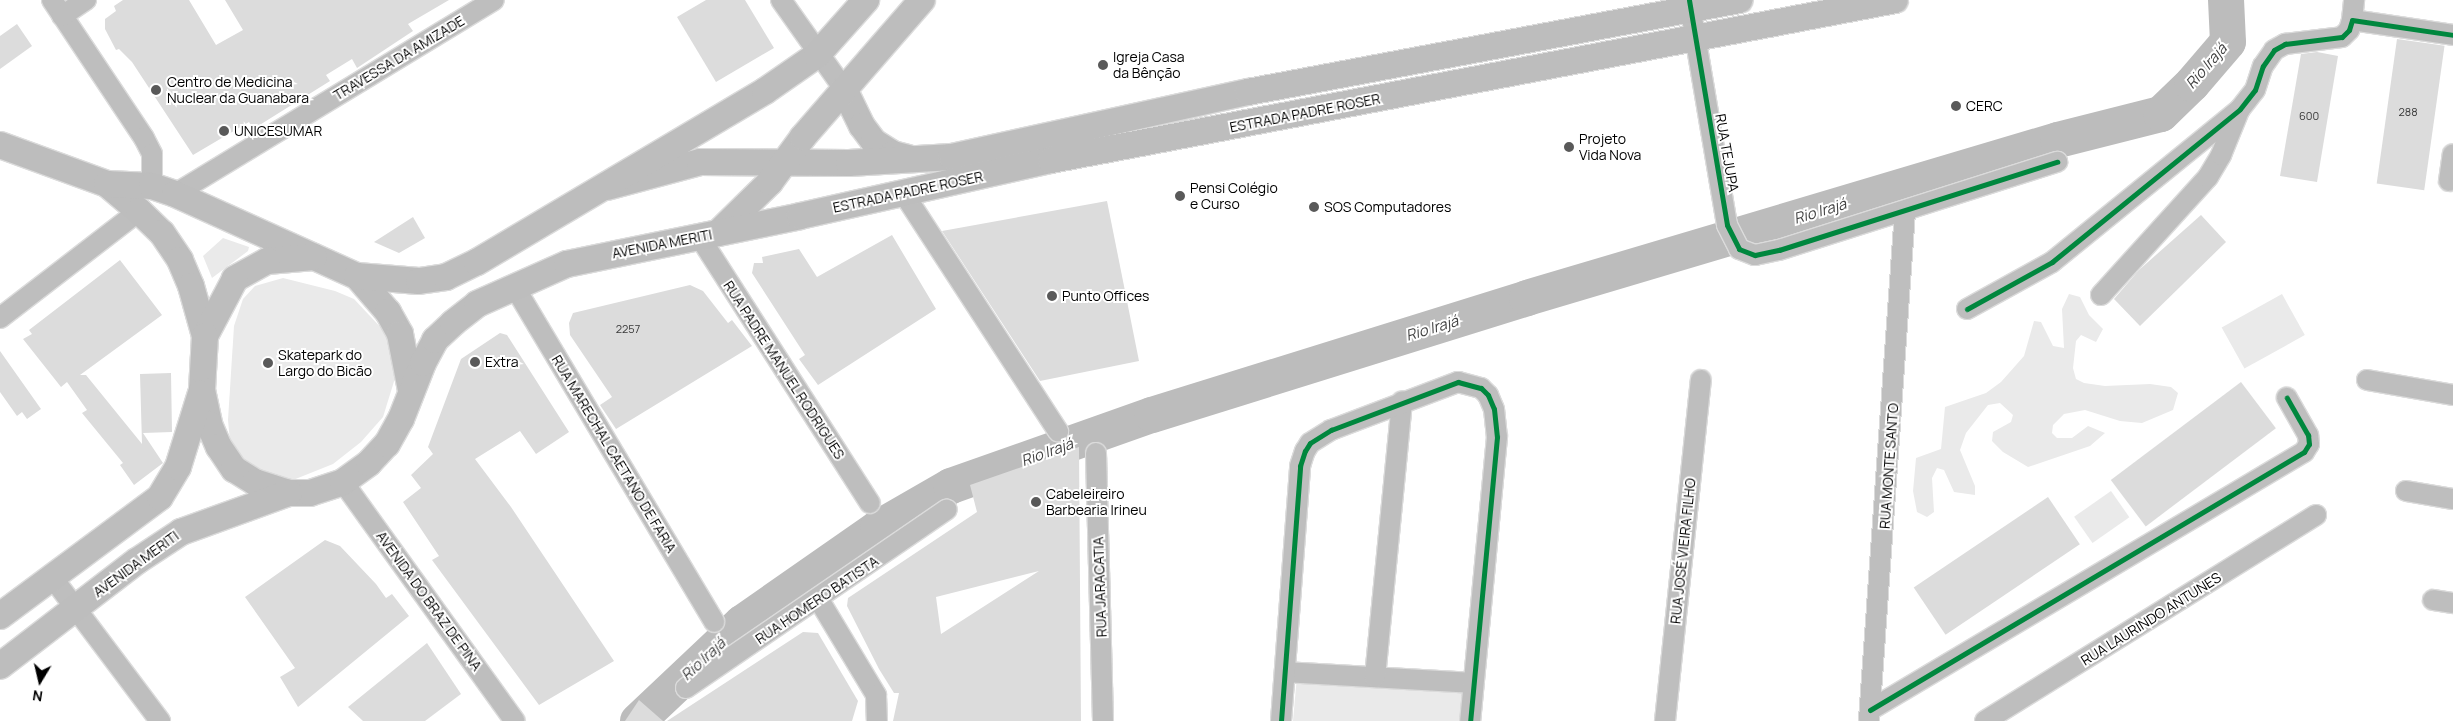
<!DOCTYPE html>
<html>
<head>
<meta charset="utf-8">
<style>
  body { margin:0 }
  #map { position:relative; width:2453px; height:721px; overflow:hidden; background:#fff; font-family:Manrope,sans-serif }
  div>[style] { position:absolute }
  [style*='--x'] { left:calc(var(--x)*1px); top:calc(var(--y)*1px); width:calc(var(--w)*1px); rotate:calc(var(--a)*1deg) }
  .green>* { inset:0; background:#eaeaea; transform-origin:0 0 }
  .river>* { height:36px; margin:-18px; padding:0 18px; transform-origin:18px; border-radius:18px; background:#bcbcbc }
  .building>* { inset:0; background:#dcdcdc; transform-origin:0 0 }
  .roads { filter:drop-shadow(1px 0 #dbdbdb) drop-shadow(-1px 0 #dbdbdb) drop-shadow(0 1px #dbdbdb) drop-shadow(0 -1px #dbdbdb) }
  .minor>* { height:20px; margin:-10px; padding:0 10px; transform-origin:10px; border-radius:10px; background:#bebebe }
  .major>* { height:26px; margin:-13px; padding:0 13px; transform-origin:13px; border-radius:13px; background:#bdbdbd }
  .cycleway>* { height:5px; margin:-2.5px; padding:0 2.5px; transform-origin:2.5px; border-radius:2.5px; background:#00873e }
  .dots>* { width:14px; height:14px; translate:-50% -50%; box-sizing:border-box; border:2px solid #fff; border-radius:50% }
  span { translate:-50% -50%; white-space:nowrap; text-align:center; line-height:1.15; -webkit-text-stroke:4px #fff; paint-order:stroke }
  .number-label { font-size:11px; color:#373737 }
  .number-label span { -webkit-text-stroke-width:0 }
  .poi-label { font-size:14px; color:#000 }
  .left { translate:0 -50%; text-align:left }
  .street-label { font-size:14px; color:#000 }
  .water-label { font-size:15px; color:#404040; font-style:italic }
  .north { position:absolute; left:15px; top:656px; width:50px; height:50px; -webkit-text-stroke:4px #fff; paint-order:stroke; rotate:189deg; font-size:14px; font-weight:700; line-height:20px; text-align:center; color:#000 }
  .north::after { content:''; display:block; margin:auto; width:18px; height:22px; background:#000; clip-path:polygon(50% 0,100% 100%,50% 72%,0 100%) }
</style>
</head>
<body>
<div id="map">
  <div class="green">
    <div style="clip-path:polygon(223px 238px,249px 247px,248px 251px,212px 278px,203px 256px)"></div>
    <div style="clip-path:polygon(283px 278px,335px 291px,354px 299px,385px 332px,393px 356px,396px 375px,383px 417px,361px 442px,333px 464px,293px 480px,273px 480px,255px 471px,240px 457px,230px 441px,228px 420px,234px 326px,243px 299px,255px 286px)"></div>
    <div style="clip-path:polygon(2069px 294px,2080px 297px,2089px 315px,2103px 329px,2096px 342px,2081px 335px,2076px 341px,2073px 368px,2076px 379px,2084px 383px,2105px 386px,2150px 384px,2171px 387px,2178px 393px,2173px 410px,2142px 423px,2120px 421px,2085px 410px,2064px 414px,2053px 425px,2052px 433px,2057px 438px,2072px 438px,2088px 426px,2105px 433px,2090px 446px,2028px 467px,2003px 452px,1992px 441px,1993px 432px,2011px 422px,2013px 415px,2000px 403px,1988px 405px,1966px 433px,1960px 450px,1975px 486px,1975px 495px,1954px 492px,1944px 470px,1937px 468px,1932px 478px,1934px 512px,1927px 517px,1917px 512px,1913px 491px,1916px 458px,1941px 449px,1945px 407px,1986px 393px,2001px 382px,2024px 356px,2034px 321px,2041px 322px,2053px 346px,2064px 348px,2062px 309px)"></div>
    <div style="left:2282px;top:294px;width:47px;height:69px;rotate:61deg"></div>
    <div style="left:2111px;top:491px;width:32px;height:45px;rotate:55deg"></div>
    <div style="clip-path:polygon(1297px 676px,1469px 692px,1466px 721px,1293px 721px)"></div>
  </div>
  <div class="river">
    <div style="--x:638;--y:721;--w:143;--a:-43.3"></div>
    <div style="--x:742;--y:623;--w:166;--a:-34.9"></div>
    <div style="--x:878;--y:528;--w:84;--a:-29.9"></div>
    <div style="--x:951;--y:486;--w:213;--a:-19.5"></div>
    <div style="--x:1152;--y:415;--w:393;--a:-17.3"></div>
    <div style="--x:1527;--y:298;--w:554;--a:-16.57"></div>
    <div style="--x:2058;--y:140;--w:106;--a:-14.2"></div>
    <div style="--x:2161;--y:114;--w:43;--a:-44.1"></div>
    <div style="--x:2192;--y:84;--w:55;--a:-49.4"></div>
    <div style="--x:2228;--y:42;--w:42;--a:-92.7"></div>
  </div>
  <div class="building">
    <div style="clip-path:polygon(123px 0,189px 0,216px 45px,243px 30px,225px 0,449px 0,408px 24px,413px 31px,357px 68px,352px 59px,326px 75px,330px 81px,253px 129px,249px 122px,193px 155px,132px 62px,119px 49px,116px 50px,105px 29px,105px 19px,116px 11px,114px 6px)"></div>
    <div style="clip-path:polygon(706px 0,745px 0,774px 48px,716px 82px,677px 17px)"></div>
    <div style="clip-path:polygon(17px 24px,32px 46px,0 69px,0 36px)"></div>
    <div style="left:2397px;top:39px;width:48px;height:146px;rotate:8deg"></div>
    <div style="clip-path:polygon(2317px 52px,2338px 56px,2317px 182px,2280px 176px,2301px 54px)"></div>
    <div style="clip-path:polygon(1107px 201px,1139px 361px,1040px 381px,942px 231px)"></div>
    <div style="clip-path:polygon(2201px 215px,2226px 242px,2140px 326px,2114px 299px,2139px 270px)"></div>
    <div style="clip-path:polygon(413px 217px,425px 238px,399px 253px,374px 242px)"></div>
    <div style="clip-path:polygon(892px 235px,936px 309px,818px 385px,799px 359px,805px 355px,752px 273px,754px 263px,763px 263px,762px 257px,799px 249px,817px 277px)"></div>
    <div style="clip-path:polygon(120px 260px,162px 315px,80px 375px,86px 375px,142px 444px,140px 374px,171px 373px,172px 432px,143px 433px,163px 463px,134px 485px,120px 465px,123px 463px,82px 413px,87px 410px,67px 382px,61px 387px,23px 339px,32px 334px,29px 330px)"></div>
    <div style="clip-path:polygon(690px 285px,703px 291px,728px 323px,732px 320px,752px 346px,616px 429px,600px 405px,612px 397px,570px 335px,569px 323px,573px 313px)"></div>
    <div style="clip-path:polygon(500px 333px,507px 335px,569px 432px,536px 454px,520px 431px,475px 459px,511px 507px,614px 661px,539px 705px,432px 560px,439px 556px,403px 502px,421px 488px,411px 475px,433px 454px,428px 447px,461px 359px)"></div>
    <div style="clip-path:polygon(0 351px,41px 409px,27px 419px,22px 412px,17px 416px,0 392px)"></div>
    <div style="left:2241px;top:382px;width:58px;height:163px;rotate:53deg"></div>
    <div style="clip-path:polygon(evenodd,1079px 447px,1081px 721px,893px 721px,899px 693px,894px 693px,879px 669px,847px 606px,848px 598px,977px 512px,970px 485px,1079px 447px,1039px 571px,941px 634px,936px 597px,1039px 571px)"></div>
    <div style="left:2048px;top:497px;width:57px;height:162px;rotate:56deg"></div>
    <div style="clip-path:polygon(325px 540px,340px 546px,376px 584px,386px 598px,392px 594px,409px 616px,298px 707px,280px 677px,295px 668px,245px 597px)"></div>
    <div style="clip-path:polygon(803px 632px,818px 633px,858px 701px,852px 721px,667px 721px)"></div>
    <div style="clip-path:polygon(427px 643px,461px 694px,425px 721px,363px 721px,348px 707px)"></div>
    <div style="clip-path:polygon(639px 700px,663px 721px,625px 721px)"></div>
  </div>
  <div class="roads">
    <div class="minor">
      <div style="--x:52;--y:0;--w:166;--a:56.3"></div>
      <div style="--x:144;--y:138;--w:18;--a:63"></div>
      <div style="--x:152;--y:154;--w:32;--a:90"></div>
      <div style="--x:781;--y:0;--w:109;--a:54.7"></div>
      <div style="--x:1689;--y:0;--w:228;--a:80.4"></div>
      <div style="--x:1727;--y:225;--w:27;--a:63"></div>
      <div style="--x:1739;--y:249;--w:17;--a:21"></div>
      <div style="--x:1755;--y:255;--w:25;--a:-12"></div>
      <div style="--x:1779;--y:250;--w:292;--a:-17.6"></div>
      <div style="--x:62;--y:16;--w:29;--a:-34"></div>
      <div style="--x:2352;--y:20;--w:20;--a:-84"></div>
      <div style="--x:2449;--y:181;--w:27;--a:-82"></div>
      <div style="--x:175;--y:194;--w:373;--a:-31.3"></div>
      <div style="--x:904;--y:194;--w:283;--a:57"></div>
      <div style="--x:699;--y:236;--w:317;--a:57.4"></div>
      <div style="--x:514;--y:286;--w:391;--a:59.2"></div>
      <div style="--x:2101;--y:295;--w:159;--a:-47.8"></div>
      <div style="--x:2208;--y:177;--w:26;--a:-59"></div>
      <div style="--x:2221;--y:155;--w:48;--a:-67.8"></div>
      <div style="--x:1967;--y:309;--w:97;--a:-28.9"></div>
      <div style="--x:2052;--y:262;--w:242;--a:-39.1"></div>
      <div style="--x:2240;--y:109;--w:24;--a:-52"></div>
      <div style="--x:2255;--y:90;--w:25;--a:-72"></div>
      <div style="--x:2263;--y:66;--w:19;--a:-55"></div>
      <div style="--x:2274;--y:50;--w:13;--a:-29"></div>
      <div style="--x:2285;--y:44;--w:57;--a:-7"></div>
      <div style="--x:2342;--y:37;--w:10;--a:-45"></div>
      <div style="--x:2349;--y:30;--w:10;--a:-73"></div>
      <div style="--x:2352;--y:20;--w:102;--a:8.4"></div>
      <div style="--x:0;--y:318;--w:175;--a:-37.6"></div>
      <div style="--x:2367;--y:380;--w:87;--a:9.9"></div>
      <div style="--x:1096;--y:453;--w:268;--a:88.5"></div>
      <div style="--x:343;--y:482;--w:294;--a:54.3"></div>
      <div style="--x:2406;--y:491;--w:48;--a:9.7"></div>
      <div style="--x:52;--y:577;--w:180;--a:53.1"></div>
      <div style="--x:819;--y:600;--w:111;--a:59"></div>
      <div style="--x:876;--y:695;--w:26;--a:88"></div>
      <div style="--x:2433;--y:600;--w:20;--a:9"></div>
      <div style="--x:1285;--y:672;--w:188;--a:3.3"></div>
      <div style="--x:1375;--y:677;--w:277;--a:-84.4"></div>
      <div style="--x:686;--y:688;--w:316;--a:-34.4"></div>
      <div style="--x:1870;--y:710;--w:505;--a:-30.73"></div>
      <div style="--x:2304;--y:452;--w:9;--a:-58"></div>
      <div style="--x:2309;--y:444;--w:9;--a:-96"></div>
      <div style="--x:2308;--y:435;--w:43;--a:-119.6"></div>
      <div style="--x:1869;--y:720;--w:510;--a:-85.95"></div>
      <div style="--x:1281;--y:721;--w:256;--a:-85.7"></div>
      <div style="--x:1300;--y:466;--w:16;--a:-72"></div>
      <div style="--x:1305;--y:451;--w:9;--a:-58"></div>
      <div style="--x:1310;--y:443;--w:25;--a:-32"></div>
      <div style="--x:1331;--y:430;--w:136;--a:-20.7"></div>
      <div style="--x:1458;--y:382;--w:24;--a:15"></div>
      <div style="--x:1481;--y:388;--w:10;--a:45"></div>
      <div style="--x:1488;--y:395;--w:15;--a:67"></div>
      <div style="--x:1494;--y:409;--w:28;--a:84"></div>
      <div style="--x:1497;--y:437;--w:285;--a:95.4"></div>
      <div style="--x:1665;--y:721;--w:343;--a:-84"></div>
      <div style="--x:1985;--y:721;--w:390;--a:-31.9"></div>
    </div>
    <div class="major">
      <div style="--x:844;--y:89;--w:41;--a:64.1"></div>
      <div style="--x:862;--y:126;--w:20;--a:53"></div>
      <div style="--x:874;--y:142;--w:22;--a:32"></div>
      <div style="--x:893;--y:154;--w:16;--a:15"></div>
      <div style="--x:0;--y:145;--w:114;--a:20"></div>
      <div style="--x:107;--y:184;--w:42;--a:40.2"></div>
      <div style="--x:139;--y:211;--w:32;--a:44"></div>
      <div style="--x:162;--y:233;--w:32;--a:56"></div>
      <div style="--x:180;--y:260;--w:28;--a:67"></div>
      <div style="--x:191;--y:286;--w:52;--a:74.4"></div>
      <div style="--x:107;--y:184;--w:45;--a:2.5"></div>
      <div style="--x:152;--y:186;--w:24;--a:19"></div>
      <div style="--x:175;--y:194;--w:200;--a:24.3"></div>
      <div style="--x:357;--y:276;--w:48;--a:49.3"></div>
      <div style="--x:388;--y:312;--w:25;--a:61"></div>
      <div style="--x:400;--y:334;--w:57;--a:78.9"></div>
      <div style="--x:607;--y:187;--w:96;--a:-15"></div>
      <div style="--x:700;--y:162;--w:149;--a:0.4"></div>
      <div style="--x:849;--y:163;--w:103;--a:-3.3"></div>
      <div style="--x:952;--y:157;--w:303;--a:-12.4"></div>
      <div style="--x:1248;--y:92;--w:500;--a:-10.6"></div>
      <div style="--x:718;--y:233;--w:73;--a:-44.4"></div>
      <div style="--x:770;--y:182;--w:56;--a:-53.7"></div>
      <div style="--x:803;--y:137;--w:181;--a:-49"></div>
      <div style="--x:314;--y:257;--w:47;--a:175.1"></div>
      <div style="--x:267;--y:261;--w:37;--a:151"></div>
      <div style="--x:235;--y:279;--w:64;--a:117.8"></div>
      <div style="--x:205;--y:336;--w:54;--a:93.2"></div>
      <div style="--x:202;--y:390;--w:35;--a:78"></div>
      <div style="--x:209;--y:424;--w:25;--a:67"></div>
      <div style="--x:219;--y:447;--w:27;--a:56"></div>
      <div style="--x:234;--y:469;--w:25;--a:32"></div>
      <div style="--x:255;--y:482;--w:36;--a:18"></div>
      <div style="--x:289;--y:493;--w:21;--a:0"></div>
      <div style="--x:310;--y:493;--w:35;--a:-18"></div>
      <div style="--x:343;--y:482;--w:32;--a:-36"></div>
      <div style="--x:369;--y:463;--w:26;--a:-47"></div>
      <div style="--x:387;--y:444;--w:29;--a:-61"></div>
      <div style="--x:401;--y:419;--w:60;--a:-68.6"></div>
      <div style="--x:423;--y:363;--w:26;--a:-62"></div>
      <div style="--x:435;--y:340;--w:25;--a:-43"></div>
      <div style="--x:453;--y:323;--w:31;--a:-38"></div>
      <div style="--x:477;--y:304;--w:98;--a:-24"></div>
      <div style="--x:567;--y:264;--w:238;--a:-11.6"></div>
      <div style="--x:800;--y:216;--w:257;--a:-12.6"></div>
      <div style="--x:1051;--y:160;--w:859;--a:-10.73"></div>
      <div style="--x:357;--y:276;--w:62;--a:4.6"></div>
      <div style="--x:419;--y:281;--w:27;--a:-8"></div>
      <div style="--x:446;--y:277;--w:34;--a:-26"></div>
      <div style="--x:477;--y:262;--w:335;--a:-30.7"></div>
      <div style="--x:765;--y:91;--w:63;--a:-34.7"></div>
      <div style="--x:817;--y:55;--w:74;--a:-48.3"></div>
      <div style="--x:0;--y:616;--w:199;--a:-36.6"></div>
      <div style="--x:160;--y:497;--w:35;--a:-59"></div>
      <div style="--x:178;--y:467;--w:77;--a:-72.7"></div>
      <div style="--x:0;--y:666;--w:173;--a:-37.5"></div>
      <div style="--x:137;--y:561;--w:53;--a:-33.4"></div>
      <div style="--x:181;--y:532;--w:115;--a:-19.9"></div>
    </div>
  </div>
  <div class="cycleway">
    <div style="--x:1689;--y:0;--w:228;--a:80.4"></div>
    <div style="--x:1727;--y:225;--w:27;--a:63"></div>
    <div style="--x:1739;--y:249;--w:17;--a:21"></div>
    <div style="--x:1755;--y:255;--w:25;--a:-12"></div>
    <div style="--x:1779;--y:250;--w:292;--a:-17.6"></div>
    <div style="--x:1967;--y:309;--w:97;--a:-28.9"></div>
    <div style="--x:2052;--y:262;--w:242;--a:-39.1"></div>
    <div style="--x:2240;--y:109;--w:24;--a:-52"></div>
    <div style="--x:2255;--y:90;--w:25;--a:-72"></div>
    <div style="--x:2263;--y:66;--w:19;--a:-55"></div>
    <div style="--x:2274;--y:50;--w:13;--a:-29"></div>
    <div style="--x:2285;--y:44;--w:57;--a:-7"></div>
    <div style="--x:2342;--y:37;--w:10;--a:-45"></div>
    <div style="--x:2349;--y:30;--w:10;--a:-73"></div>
    <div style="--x:2352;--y:20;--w:102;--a:8.4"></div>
    <div style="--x:1870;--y:710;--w:505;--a:-30.73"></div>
    <div style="--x:2304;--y:452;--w:9;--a:-58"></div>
    <div style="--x:2309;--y:444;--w:9;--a:-96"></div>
    <div style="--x:2308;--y:435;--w:43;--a:-119.6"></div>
    <div style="--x:1281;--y:721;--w:256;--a:-85.7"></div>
    <div style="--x:1300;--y:466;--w:16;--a:-72"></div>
    <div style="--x:1305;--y:451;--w:9;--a:-58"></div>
    <div style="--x:1310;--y:443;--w:25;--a:-32"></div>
    <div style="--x:1331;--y:430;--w:136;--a:-20.7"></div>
    <div style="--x:1458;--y:382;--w:24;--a:15"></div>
    <div style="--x:1481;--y:388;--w:10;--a:45"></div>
    <div style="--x:1488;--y:395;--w:15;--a:67"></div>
    <div style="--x:1494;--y:409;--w:28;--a:84"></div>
    <div style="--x:1497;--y:437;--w:285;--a:95.4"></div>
  </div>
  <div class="dots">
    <div style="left:1103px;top:65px;background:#595959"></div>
    <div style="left:156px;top:90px;background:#595959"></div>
    <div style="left:1956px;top:106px;background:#595959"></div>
    <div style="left:224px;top:131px;background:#595959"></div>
    <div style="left:1569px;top:147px;background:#595959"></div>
    <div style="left:1180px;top:196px;background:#595959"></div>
    <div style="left:1314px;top:207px;background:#595959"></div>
    <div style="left:1052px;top:296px;background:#595959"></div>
    <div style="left:475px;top:362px;background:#595959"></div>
    <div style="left:268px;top:363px;background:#595959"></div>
    <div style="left:1036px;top:502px;background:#595959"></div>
  </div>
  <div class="number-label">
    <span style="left:2408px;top:112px">288</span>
    <span style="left:2309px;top:116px">600</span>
    <span style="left:628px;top:329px">2257</span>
  </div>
  <div class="poi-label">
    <span class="left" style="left:1113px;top:65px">Igreja Casa<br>da Bênção</span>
    <span class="left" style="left:167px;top:90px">Centro de Medicina<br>Nuclear da Guanabara</span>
    <span class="left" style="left:1966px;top:106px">CERC</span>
    <span class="left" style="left:234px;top:131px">UNICESUMAR</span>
    <span class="left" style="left:1579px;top:147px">Projeto<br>Vida Nova</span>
    <span class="left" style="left:1190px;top:196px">Pensi Colégio<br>e Curso</span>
    <span class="left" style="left:1324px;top:207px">SOS Computadores</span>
    <span class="left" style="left:1062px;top:296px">Punto Offices</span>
    <span class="left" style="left:278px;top:363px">Skatepark do<br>Largo do Bicão</span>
    <span class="left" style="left:485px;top:362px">Extra</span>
    <span class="left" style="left:1046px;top:502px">Cabeleireiro<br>Barbearia Irineu</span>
  </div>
  <div class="street-label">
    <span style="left:399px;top:58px;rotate:-31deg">TRAVESSA DA AMIZADE</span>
    <span style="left:1305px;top:113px;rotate:-11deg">ESTRADA PADRE ROSER</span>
    <span style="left:1727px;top:153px;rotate:80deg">RUA TEJUPA</span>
    <span style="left:908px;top:192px;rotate:-12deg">ESTRADA PADRE ROSER</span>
    <span style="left:662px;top:244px;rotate:-11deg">AVENIDA MERITI</span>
    <span style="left:784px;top:370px;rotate:57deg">RUA PADRE MANUEL RODRIGUES</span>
    <span style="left:614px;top:454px;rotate:59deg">RUA MARECHAL CAETANO DE FARIA</span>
    <span style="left:1889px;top:466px;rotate:-86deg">RUA MONTE SANTO</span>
    <span style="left:1683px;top:551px;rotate:-84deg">RUA JOSÉ VIEIRA FILHO</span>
    <span style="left:136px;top:564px;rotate:-36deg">AVENIDA MERITI</span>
    <span style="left:1100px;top:587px;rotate:-92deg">RUA JARACATIA</span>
    <span style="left:817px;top:600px;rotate:-34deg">RUA HOMERO BATISTA</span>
    <span style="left:429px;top:601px;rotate:54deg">AVENIDA DO BRAZ DE PINA</span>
    <span style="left:2151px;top:619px;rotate:-32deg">RUA LAURINDO ANTUNES</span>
  </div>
  <div class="water-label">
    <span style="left:2206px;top:66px;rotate:-49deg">Rio Irajá</span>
    <span style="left:1820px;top:211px;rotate:-17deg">Rio Irajá</span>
    <span style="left:1432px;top:328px;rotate:-17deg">Rio Irajá</span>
    <span style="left:1047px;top:452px;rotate:-20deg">Rio Irajá</span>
    <span style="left:703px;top:659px;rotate:-43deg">Rio Irajá</span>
  </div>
  <div class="north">N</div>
</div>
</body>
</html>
